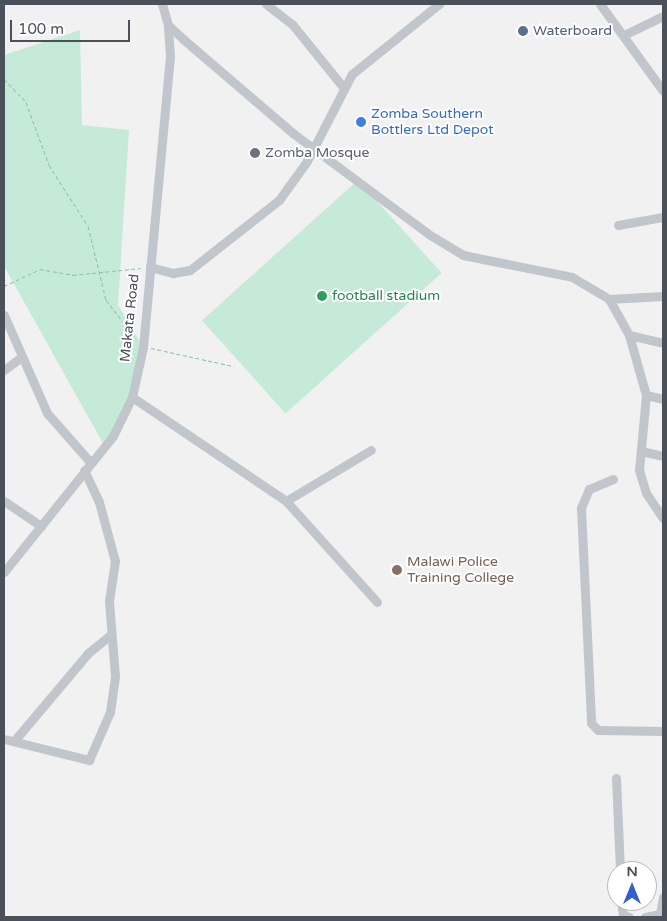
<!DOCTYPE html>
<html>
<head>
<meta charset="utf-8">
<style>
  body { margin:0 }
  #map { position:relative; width:667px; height:921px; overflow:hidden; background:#f2f1f1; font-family:"Varela Round",sans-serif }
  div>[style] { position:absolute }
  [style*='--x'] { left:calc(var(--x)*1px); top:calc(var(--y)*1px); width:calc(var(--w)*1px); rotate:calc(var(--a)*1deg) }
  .green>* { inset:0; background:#c5ead8; transform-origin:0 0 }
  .path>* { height:1px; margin-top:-0.5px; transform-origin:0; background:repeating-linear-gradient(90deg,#81c4ac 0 4px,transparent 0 6.5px) }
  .minor>* { height:9px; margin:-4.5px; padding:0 4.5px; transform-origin:4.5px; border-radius:4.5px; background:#c1c6cd }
  .dots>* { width:14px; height:14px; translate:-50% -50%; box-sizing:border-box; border:2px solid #fff; border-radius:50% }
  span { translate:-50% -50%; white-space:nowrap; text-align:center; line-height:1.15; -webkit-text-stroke:4px #fff; paint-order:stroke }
  .service-label { font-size:14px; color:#4e5e75 }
  .left { translate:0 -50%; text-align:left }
  .shop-label { font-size:14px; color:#366cbe }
  .worship-label { font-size:14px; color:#5b616d }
  .leisure-label { font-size:14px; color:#27864d }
  .street-label { font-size:14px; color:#4b515b }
  .education-label { font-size:14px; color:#785e54 }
  .frame { position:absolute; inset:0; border:5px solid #4b515b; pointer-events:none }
  .north { position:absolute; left:607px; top:861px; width:50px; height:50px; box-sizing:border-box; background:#fff; border:1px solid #b7b9bd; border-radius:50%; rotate:0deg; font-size:14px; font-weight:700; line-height:20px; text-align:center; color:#4b515b }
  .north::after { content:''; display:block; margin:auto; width:18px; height:22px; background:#3060cd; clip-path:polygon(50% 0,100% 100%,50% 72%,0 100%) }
  .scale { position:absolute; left:10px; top:20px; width:120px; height:22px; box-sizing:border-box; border:2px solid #4b515b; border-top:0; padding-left:6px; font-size:15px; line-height:18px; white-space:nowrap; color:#4b515b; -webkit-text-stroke:4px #fff; paint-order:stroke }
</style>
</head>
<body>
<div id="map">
  <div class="green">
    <div style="clip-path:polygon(80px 30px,82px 125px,129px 130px,118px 305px,143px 347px,132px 397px,105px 447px,4px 266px,4px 55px)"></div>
    <div style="left:358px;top:180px;width:125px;height:210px;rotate:48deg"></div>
  </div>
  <div class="path">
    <div style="--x:4;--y:79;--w:32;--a:46"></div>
    <div style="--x:26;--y:102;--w:67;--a:69.9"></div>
    <div style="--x:49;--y:165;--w:72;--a:57.4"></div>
    <div style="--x:88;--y:226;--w:76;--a:76.3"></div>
    <div style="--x:106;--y:300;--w:46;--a:52.1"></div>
    <div style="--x:4;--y:286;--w:40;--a:-25"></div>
    <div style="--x:40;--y:269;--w:34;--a:10"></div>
    <div style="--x:73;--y:275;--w:68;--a:-5.9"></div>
    <div style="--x:151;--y:348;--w:84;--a:12.4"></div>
  </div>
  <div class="minor">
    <div style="--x:162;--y:4;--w:22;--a:74"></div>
    <div style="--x:168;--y:25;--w:21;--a:43"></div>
    <div style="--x:183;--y:39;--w:146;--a:40.6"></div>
    <div style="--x:294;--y:134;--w:169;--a:36.6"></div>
    <div style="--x:430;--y:235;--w:39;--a:31"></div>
    <div style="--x:463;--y:255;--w:111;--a:11.4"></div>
    <div style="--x:572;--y:277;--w:43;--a:30.7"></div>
    <div style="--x:609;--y:299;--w:41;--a:60.9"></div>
    <div style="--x:629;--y:335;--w:62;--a:74.2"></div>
    <div style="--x:646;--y:395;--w:75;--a:95.3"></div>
    <div style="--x:639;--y:470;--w:24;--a:73"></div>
    <div style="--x:646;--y:493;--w:30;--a:56"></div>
    <div style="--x:266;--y:4;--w:33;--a:38"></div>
    <div style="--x:292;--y:24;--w:81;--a:51"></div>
    <div style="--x:600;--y:4;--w:107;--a:54.1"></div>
    <div style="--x:624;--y:35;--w:43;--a:-26"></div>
    <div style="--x:618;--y:225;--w:46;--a:-10.1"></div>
    <div style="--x:150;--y:267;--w:24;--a:15"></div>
    <div style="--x:173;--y:273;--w:17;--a:-10"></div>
    <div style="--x:190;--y:270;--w:113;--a:-38.2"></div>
    <div style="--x:279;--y:200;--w:48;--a:-54.3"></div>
    <div style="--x:307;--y:161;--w:98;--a:-62.7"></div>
    <div style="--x:352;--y:74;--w:112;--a:-38.8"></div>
    <div style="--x:609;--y:299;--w:54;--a:-3.2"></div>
    <div style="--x:4;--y:315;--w:107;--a:66.3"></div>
    <div style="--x:47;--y:413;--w:65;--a:48.7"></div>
    <div style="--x:629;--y:335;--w:35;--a:13"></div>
    <div style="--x:4;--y:370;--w:21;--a:-37"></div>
    <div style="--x:646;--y:395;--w:17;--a:13"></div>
    <div style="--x:132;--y:397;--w:186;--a:34"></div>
    <div style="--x:286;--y:501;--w:136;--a:48"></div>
    <div style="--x:641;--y:451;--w:23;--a:13"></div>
    <div style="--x:613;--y:479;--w:26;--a:157"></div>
    <div style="--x:589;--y:489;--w:21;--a:113"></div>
    <div style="--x:581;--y:508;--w:215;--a:87.3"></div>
    <div style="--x:591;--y:723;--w:10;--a:45"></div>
    <div style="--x:598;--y:730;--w:65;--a:0.9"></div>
    <div style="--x:4;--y:501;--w:45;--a:34"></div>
    <div style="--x:286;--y:501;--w:99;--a:-31"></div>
    <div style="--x:4;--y:572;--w:174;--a:-51.3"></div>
    <div style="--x:113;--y:436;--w:43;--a:-64"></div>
    <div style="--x:132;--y:397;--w:51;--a:-77.6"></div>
    <div style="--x:143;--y:347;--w:292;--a:-84.7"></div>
    <div style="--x:170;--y:56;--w:31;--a:-94"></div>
    <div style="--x:4;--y:739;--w:88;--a:13.9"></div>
    <div style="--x:89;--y:760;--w:52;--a:-66.4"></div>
    <div style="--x:110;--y:712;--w:36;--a:-82"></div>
    <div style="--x:115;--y:676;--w:75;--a:-94.6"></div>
    <div style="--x:109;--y:601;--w:40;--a:-81.5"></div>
    <div style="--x:115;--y:561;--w:61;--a:-105.2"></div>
    <div style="--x:99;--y:502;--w:35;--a:-115"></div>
    <div style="--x:14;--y:741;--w:115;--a:-49.9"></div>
    <div style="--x:88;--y:653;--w:28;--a:-39"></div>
    <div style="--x:616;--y:778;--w:93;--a:87.5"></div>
    <div style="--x:621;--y:901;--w:14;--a:82"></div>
    <div style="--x:623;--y:915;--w:6;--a:18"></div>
    <div style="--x:645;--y:917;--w:15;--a:-11"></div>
    <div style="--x:660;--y:914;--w:17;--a:-80"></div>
  </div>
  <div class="dots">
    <div style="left:523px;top:31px;background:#5c6f8a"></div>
    <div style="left:361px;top:122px;background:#3f7fe0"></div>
    <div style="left:255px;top:153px;background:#6b7280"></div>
    <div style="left:322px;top:296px;background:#2e9e5b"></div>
    <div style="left:397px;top:570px;background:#8d6e63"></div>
  </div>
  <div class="service-label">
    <span class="left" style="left:533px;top:31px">Waterboard</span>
  </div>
  <div class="shop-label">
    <span class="left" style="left:371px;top:122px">Zomba Southern<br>Bottlers Ltd Depot</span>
  </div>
  <div class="worship-label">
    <span class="left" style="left:265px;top:153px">Zomba Mosque</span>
  </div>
  <div class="leisure-label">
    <span class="left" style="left:332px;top:296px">football stadium</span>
  </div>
  <div class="street-label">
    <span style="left:130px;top:318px;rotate:-84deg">Makata Road</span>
  </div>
  <div class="education-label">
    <span class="left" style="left:407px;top:570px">Malawi Police<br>Training College</span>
  </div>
  <div class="frame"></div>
  <div class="north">N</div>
  <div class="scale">100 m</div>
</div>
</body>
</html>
